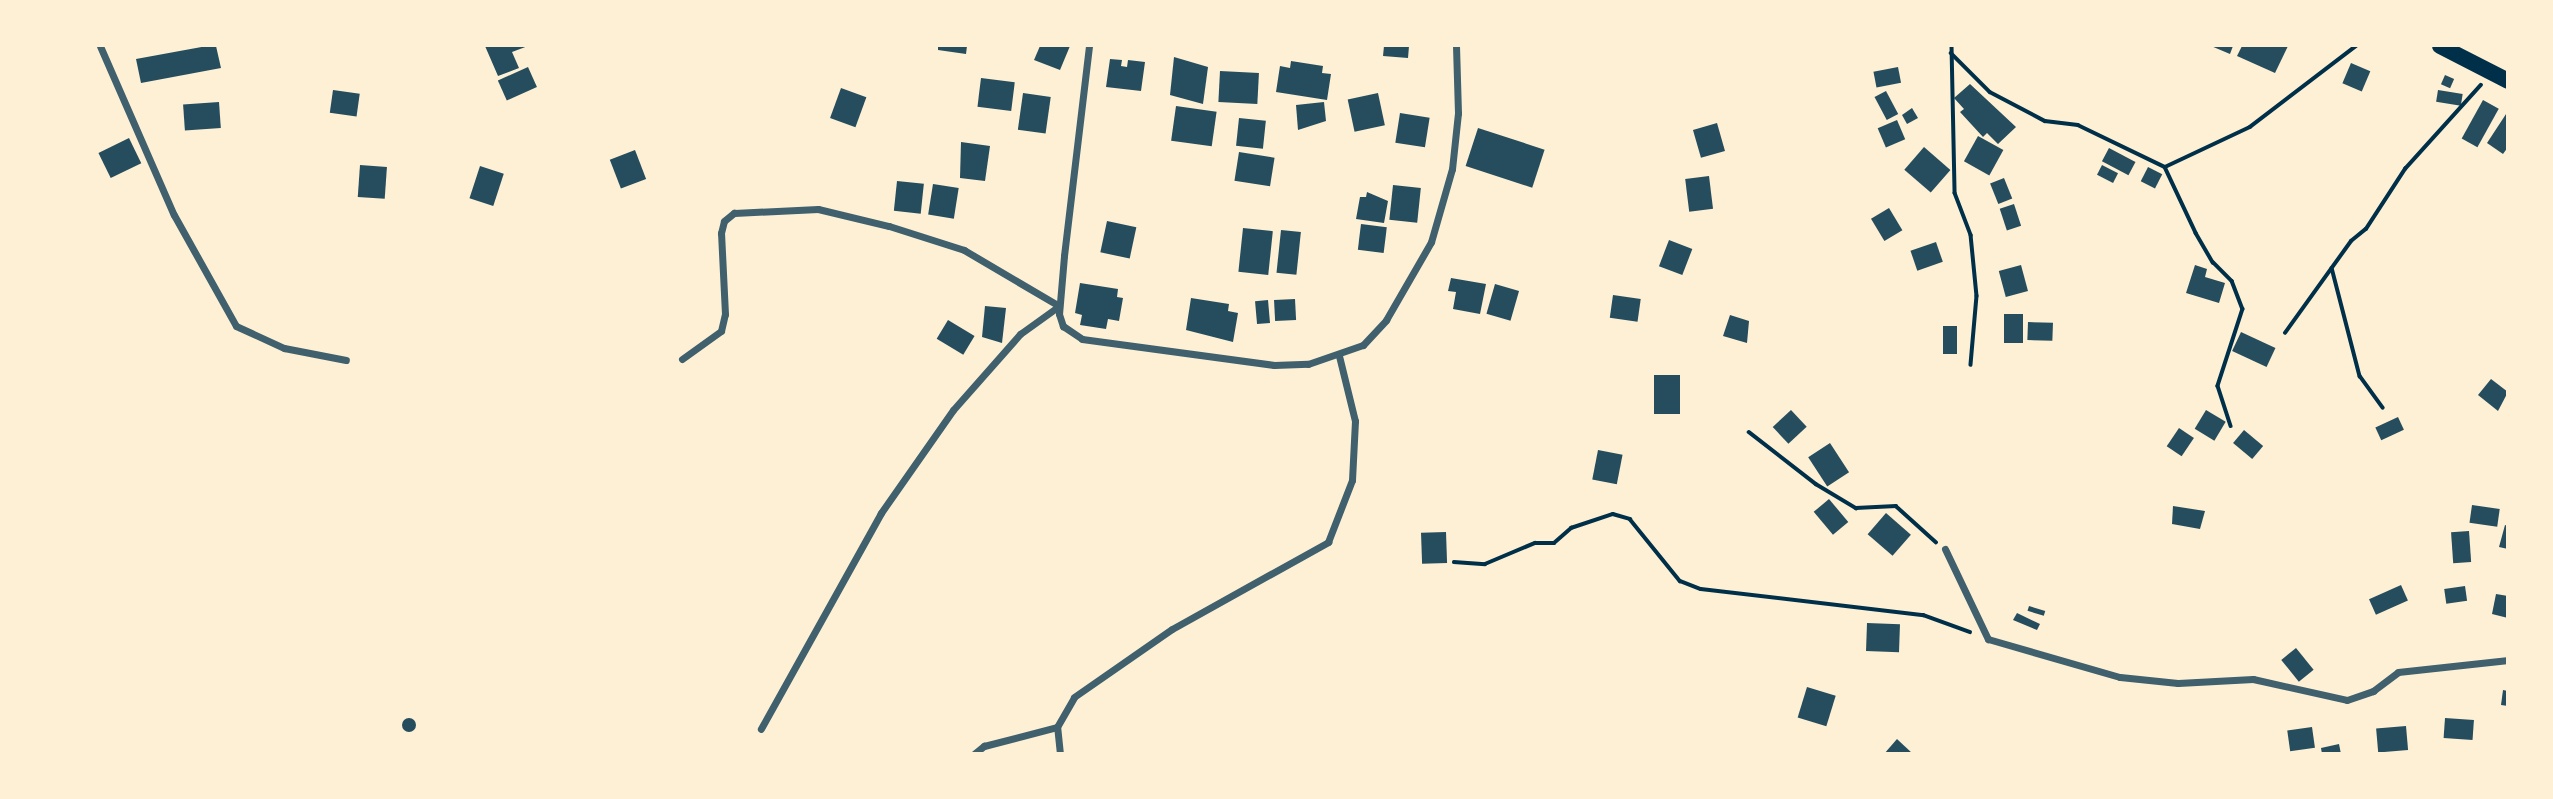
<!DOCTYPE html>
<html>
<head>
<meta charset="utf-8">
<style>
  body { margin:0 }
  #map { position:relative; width:2553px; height:799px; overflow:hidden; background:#fdf0d5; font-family:Spectral,serif }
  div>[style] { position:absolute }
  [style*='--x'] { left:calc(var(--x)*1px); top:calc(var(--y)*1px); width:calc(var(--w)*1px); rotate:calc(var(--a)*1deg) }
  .building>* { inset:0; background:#264d5e; transform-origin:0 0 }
  .round { border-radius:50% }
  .path>* { height:3.5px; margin:-1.75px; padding:0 1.75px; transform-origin:1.75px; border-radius:1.75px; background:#003049 }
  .minor>* { height:7px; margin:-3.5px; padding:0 3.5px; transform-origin:3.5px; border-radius:3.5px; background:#3f606c }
  .primary>* { height:16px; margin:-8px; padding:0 8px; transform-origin:8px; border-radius:8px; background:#003049 }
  span { translate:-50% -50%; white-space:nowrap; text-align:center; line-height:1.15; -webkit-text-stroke:5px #fdf0d5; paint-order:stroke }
  .frame { position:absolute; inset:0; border:47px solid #fdf0d5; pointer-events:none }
</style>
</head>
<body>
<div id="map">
  <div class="building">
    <div style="clip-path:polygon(207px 46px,216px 46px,221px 68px,141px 83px,136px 59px)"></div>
    <div style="clip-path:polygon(485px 46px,528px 46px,512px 52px,519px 68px,498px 76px)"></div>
    <div style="clip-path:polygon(938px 46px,967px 46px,966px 54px,938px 50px)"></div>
    <div style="clip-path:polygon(1040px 46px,1070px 46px,1060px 70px,1034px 60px)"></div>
    <div style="clip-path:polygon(1384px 46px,1409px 46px,1408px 58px,1383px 56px)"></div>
    <div style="clip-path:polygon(2211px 46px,2233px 46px,2230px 54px)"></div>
    <div style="clip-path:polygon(2242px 46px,2288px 46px,2275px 73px,2237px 56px)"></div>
    <div style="clip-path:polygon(1174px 57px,1208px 67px,1203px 104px,1170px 95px)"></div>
    <div style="clip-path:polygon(1110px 59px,1122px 60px,1121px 66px,1127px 67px,1128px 60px,1145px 62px,1141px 91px,1106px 87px)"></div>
    <div style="clip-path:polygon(1291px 61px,1323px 66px,1322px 73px,1331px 74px,1327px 100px,1276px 92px,1280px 66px,1290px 68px)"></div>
    <div style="left:2351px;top:63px;width:21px;height:22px;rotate:23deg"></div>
    <div style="left:528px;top:67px;width:22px;height:33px;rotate:66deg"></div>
    <div style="left:1898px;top:67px;width:16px;height:25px;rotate:79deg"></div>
    <div style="left:1220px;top:71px;width:39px;height:31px;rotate:3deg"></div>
    <div style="left:2445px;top:75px;width:10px;height:10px;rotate:24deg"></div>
    <div style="left:981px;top:78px;width:34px;height:29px;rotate:7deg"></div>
    <div style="clip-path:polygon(1970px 84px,2016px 127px,1998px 144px,1987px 133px,1983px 137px,1960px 112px,1964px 109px,1954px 98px)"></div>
    <div style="left:841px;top:88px;width:27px;height:32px;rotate:20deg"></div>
    <div style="left:333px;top:90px;width:27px;height:23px;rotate:8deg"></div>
    <div style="left:2438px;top:90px;width:25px;height:12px;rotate:9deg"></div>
    <div style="left:1886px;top:91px;width:26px;height:13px;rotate:62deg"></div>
    <div style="left:1023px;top:93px;width:28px;height:37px;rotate:8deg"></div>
    <div style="left:1378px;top:93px;width:33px;height:31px;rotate:78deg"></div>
    <div style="left:2483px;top:100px;width:18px;height:44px;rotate:29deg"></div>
    <div style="left:219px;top:102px;width:26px;height:36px;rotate:86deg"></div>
    <div style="clip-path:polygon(1324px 102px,1326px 121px,1298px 130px,1296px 105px)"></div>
    <div style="left:1176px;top:106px;width:41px;height:35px;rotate:8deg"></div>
    <div style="clip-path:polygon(1912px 108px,1918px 118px,1907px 124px,1902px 115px)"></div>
    <div style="clip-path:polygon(2508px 111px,2508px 147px,2503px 154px,2487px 143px)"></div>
    <div style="left:1400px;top:113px;width:30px;height:30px;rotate:9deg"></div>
    <div style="left:1239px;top:118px;width:27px;height:28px;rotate:6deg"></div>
    <div style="left:1897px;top:120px;width:21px;height:21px;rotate:67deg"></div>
    <div style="left:1717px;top:123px;width:29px;height:25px;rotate:74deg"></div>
    <div style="left:1478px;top:128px;width:70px;height:40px;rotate:18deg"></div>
    <div style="left:1978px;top:136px;width:29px;height:29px;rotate:29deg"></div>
    <div style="left:129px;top:138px;width:28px;height:34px;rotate:64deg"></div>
    <div style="clip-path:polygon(961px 142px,990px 146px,985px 181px,960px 178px)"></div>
    <div style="left:1924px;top:147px;width:35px;height:30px;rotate:41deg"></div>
    <div style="left:2109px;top:148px;width:30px;height:15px;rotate:28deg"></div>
    <div style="left:635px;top:150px;width:31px;height:27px;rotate:69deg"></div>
    <div style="left:1239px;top:152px;width:36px;height:29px;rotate:9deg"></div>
    <div style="left:360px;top:165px;width:27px;height:32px;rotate:4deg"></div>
    <div style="left:2102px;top:165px;width:18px;height:11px;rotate:27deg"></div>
    <div style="left:480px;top:166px;width:25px;height:34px;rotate:18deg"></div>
    <div style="left:2148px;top:167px;width:16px;height:16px;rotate:27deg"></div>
    <div style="left:1709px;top:176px;width:33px;height:24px;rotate:83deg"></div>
    <div style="left:2004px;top:178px;width:22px;height:15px;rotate:68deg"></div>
    <div style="left:897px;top:181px;width:27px;height:30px;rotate:6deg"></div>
    <div style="left:933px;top:184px;width:26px;height:31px;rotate:9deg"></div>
    <div style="left:1393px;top:185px;width:28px;height:35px;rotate:6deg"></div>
    <div style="clip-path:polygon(1367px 192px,1388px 201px,1384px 223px,1356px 219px,1360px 197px,1366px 197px)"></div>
    <div style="left:2014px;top:204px;width:23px;height:15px;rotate:72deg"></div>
    <div style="left:1889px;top:208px;width:26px;height:21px;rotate:59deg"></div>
    <div style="left:1107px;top:221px;width:30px;height:32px;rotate:12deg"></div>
    <div style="left:1361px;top:224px;width:26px;height:26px;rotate:7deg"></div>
    <div style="left:1243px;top:228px;width:30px;height:44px;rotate:6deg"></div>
    <div style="left:1281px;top:230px;width:20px;height:43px;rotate:6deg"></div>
    <div style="left:1669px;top:240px;width:25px;height:28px;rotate:21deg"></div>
    <div style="left:1936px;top:242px;width:21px;height:27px;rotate:71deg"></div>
    <div style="left:2021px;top:265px;width:27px;height:23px;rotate:75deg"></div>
    <div style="clip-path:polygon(2195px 265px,2207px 269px,2205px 277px,2225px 283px,2219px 303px,2186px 293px)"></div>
    <div style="clip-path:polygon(1451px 278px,1486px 284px,1480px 314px,1453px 309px,1456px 292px,1448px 291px)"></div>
    <div style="clip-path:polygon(1080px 283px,1118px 289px,1117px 297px,1123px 298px,1119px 321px,1108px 319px,1106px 329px,1080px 325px,1082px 315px,1075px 313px)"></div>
    <div style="left:1495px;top:284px;width:25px;height:31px;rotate:16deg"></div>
    <div style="left:1613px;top:295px;width:28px;height:23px;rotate:8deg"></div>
    <div style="clip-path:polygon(1191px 298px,1229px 304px,1228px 311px,1238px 313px,1233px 342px,1186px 330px)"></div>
    <div style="left:1295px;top:299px;width:21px;height:21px;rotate:87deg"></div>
    <div style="left:1268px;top:300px;width:23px;height:13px;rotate:85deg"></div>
    <div style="clip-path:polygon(985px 306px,1006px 308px,1002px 343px,982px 337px)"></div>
    <div style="left:2004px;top:314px;width:19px;height:29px"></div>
    <div style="clip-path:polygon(1730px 315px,1749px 321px,1747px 343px,1723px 336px)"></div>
    <div style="left:948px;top:320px;width:31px;height:22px;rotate:31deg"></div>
    <div style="left:2028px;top:322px;width:25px;height:18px;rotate:2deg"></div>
    <div style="left:1943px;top:326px;width:14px;height:28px"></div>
    <div style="left:2241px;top:332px;width:38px;height:21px;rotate:25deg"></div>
    <div style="left:1654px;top:375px;width:26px;height:39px"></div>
    <div style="clip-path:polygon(2491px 379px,2508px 392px,2498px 411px,2478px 395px)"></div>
    <div style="left:1791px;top:410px;width:23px;height:25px;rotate:47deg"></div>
    <div style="left:2206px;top:410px;width:23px;height:22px;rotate:31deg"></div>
    <div style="left:2398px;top:417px;width:14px;height:25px;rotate:65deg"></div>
    <div style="left:2179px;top:428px;width:18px;height:22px;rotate:34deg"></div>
    <div style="left:2244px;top:430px;width:25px;height:17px;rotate:40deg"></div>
    <div style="left:1830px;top:443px;width:35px;height:26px;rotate:57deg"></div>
    <div style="left:1598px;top:450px;width:25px;height:30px;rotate:11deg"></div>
    <div style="left:1829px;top:499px;width:30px;height:20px;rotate:50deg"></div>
    <div style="left:2472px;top:505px;width:28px;height:18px;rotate:8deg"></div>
    <div style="clip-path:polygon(2173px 506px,2205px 511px,2200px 529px,2172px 524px)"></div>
    <div style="left:1886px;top:513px;width:33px;height:28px;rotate:41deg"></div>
    <div style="clip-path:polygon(2505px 525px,2508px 526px,2508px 549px,2499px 547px)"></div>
    <div style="left:2469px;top:531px;width:31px;height:18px;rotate:86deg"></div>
    <div style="left:1446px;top:532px;width:31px;height:25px;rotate:88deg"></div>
    <div style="left:2401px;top:585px;width:17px;height:35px;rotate:66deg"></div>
    <div style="left:2465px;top:586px;width:15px;height:21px;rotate:82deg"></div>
    <div style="clip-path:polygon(2496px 594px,2508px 596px,2508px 618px,2492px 614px)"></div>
    <div style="left:2029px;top:606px;width:17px;height:5px;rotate:17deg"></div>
    <div style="clip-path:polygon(2017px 613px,2040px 624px,2037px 630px,2013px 620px)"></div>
    <div style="left:1867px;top:623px;width:33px;height:28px;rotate:2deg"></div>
    <div style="left:2296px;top:648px;width:28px;height:19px;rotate:51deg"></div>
    <div style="left:1807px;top:687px;width:30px;height:32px;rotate:17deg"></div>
    <div style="clip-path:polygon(2503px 690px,2508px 691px,2508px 706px,2501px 705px)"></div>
    <div class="round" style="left:402px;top:718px;width:14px;height:14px"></div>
    <div style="left:2445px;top:718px;width:29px;height:20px;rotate:4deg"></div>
    <div style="left:2406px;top:726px;width:24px;height:30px;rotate:85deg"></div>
    <div style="left:2312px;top:727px;width:21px;height:25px;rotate:82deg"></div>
    <div style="clip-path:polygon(1897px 739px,1913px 754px,1884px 754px)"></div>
    <div style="clip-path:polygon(2339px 744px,2341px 754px,2322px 754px,2321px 748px)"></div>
  </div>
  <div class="path">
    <div style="--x:1952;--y:46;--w:147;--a:88.8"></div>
    <div style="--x:1955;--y:193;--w:45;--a:69.1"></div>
    <div style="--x:1971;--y:235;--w:61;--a:84.4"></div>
    <div style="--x:1977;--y:296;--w:69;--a:95"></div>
    <div style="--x:1951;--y:53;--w:55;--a:45"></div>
    <div style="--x:1990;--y:92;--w:62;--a:27.8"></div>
    <div style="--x:2045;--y:121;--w:33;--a:7"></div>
    <div style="--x:2078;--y:125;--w:97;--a:25.8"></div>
    <div style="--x:2165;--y:167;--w:94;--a:-25.2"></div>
    <div style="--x:2250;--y:127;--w:133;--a:-37.4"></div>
    <div style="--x:2165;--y:167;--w:73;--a:64.8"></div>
    <div style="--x:2196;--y:233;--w:34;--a:60"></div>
    <div style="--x:2213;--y:262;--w:27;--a:45"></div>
    <div style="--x:2232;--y:281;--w:30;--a:69"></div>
    <div style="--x:2243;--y:309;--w:81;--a:108"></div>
    <div style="--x:2218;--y:386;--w:42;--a:72"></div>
    <div style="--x:2332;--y:268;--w:112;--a:75.5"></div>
    <div style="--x:2360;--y:376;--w:39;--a:54"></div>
    <div style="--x:2285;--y:333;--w:113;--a:-54.3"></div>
    <div style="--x:2351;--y:241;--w:19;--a:-39"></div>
    <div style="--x:2366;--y:229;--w:72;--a:-57"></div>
    <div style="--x:2405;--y:169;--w:113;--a:-47.9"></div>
    <div style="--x:1749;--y:432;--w:85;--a:37.8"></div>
    <div style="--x:1816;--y:484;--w:47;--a:31"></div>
    <div style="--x:1856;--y:508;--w:40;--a:-2.9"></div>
    <div style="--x:1896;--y:506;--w:54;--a:42"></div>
    <div style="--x:1454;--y:562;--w:31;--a:4"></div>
    <div style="--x:1485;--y:564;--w:54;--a:-22.8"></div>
    <div style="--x:1535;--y:543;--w:19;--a:0"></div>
    <div style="--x:1554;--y:543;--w:23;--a:-41"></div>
    <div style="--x:1571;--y:528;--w:44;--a:-18.4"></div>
    <div style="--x:1613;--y:514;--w:18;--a:16"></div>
    <div style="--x:1630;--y:519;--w:80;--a:51.1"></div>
    <div style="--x:1680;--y:581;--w:22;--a:21"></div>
    <div style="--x:1701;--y:589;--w:224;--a:6.7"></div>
    <div style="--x:1923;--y:615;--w:50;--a:19.9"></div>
  </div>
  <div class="minor">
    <div style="--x:100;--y:46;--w:184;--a:66.4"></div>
    <div style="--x:174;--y:215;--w:127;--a:60.8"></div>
    <div style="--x:236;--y:326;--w:53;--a:24.6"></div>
    <div style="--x:284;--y:348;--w:63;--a:11"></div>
    <div style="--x:1089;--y:46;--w:211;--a:96.8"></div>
    <div style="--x:1064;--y:256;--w:58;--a:94.9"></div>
    <div style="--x:1059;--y:314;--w:13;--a:72"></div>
    <div style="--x:1063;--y:326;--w:23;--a:34"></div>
    <div style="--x:1082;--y:339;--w:194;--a:7.7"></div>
    <div style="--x:1274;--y:365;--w:34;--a:-2"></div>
    <div style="--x:1308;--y:364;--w:58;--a:-19.1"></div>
    <div style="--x:1363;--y:345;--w:34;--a:-47"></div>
    <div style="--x:1386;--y:320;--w:90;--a:-60"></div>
    <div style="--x:1431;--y:242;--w:76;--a:-74"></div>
    <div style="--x:1452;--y:169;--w:56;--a:-83.9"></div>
    <div style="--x:1458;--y:113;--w:67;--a:-91.7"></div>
    <div style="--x:682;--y:359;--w:48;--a:-35.7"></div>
    <div style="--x:721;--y:331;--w:17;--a:-77"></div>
    <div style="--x:725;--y:314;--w:81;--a:-92.8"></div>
    <div style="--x:721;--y:233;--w:12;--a:-76"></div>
    <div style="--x:724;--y:221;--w:13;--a:-39"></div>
    <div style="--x:734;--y:213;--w:84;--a:-2.7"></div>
    <div style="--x:818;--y:209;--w:73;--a:13.5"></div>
    <div style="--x:889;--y:226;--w:79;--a:17.7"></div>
    <div style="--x:964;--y:250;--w:110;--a:30.5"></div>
    <div style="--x:1059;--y:306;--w:48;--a:144.3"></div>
    <div style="--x:1020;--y:334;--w:101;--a:131.4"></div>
    <div style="--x:953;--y:410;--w:126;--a:125"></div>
    <div style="--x:881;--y:513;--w:247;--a:119.1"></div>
    <div style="--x:1945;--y:549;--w:100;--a:64.5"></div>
    <div style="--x:1988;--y:639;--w:137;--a:16.1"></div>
    <div style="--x:2120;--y:677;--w:58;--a:5.9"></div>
    <div style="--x:2178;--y:683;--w:75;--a:-3.1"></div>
    <div style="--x:2253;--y:679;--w:96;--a:12.6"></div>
    <div style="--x:2347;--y:700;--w:28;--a:-19"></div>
    <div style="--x:2373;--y:691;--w:31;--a:-37"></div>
    <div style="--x:2398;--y:672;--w:111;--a:-6.2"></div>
    <div style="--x:974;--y:754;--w:13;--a:-39"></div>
    <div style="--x:984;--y:746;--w:75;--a:-14.6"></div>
    <div style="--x:1060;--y:754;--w:27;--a:-96"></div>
    <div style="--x:1057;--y:727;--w:34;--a:-60"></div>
    <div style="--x:1074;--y:697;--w:119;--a:-34.8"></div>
    <div style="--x:1172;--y:629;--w:179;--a:-29.1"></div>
    <div style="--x:1328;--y:542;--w:66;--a:-68.8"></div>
    <div style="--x:1352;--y:480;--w:59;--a:-87.1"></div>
    <div style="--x:1355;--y:421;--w:67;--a:-103.8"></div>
  </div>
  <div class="primary">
    <div style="--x:2440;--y:46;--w:76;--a:27.2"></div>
  </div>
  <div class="frame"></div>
</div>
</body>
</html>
